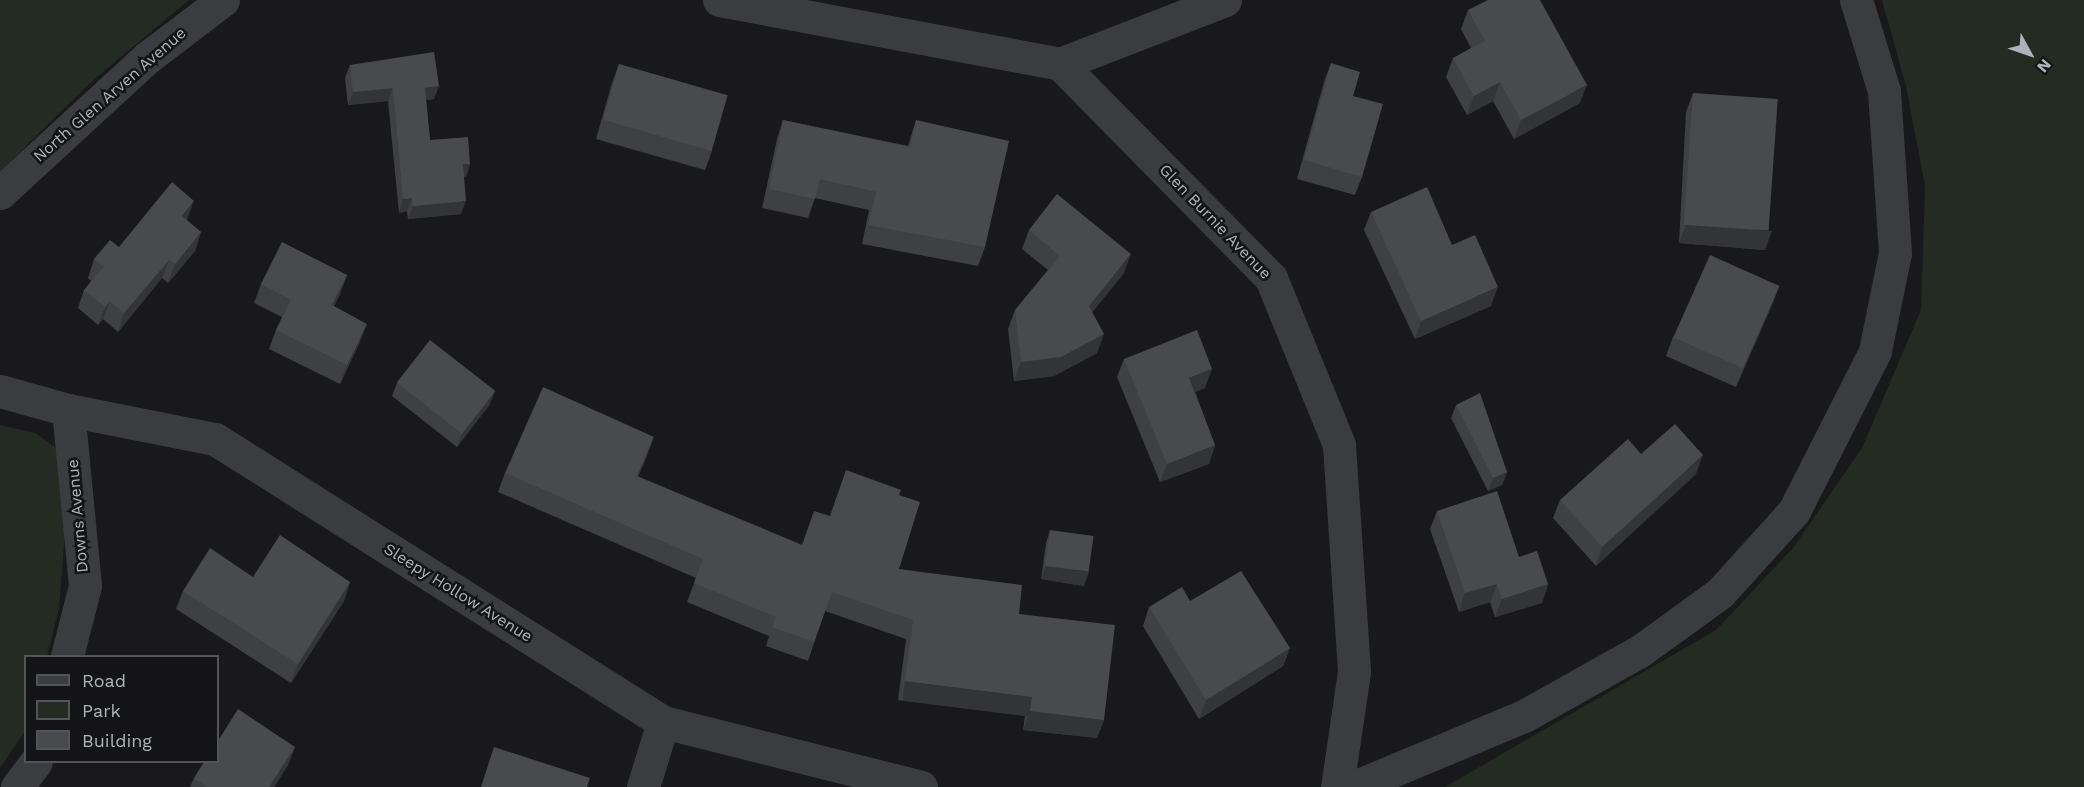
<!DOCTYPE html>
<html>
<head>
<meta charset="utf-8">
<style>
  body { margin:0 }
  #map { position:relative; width:2084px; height:787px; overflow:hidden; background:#19191b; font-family:"Work Sans",sans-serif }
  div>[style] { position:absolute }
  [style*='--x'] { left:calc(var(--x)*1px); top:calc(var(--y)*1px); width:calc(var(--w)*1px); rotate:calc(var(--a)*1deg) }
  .green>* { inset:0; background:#232b23 }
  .street>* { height:33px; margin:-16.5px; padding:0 16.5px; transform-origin:16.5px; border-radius:16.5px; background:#3a3c40 }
  .wall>* { inset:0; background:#3e4043 }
  .shaded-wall>* { inset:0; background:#323437; transform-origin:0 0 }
  .building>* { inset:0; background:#484a4e; transform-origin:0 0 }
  span { translate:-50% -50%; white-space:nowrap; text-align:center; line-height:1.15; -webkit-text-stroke:5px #141416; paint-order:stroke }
  .street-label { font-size:16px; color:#acb3ba }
  .legend { position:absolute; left:24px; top:655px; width:195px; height:108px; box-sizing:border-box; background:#141416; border:2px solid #515458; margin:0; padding:8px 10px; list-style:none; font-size:18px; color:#acb3ba }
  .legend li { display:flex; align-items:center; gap:12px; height:30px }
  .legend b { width:30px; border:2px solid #515458 }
  .north { position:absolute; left:2000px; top:24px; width:60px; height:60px; -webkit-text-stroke:4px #141416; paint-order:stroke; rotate:130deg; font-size:16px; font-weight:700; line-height:24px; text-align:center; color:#acb3ba }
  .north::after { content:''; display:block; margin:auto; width:21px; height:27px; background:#acb3ba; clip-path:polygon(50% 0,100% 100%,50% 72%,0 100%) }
</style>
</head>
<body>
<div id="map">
  <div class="green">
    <div style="clip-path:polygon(0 0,189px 0,91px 82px,0 172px)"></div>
    <div style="clip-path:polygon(1882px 0,2084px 0,2084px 787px,1445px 787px,1716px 630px,1793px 548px,1862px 448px,1921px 310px,1925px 186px,1906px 86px)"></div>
    <div style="clip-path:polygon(0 425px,35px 433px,58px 449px,65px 533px,59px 609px,47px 656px,26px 656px,25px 731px,0 768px)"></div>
  </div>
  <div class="street">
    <div style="--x:719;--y:0;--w:347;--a:10.6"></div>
    <div style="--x:1060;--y:64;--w:301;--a:45.4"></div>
    <div style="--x:1271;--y:278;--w:180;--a:67.8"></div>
    <div style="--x:1339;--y:445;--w:227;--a:86.2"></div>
    <div style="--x:1354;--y:672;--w:116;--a:98.4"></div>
    <div style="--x:1060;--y:64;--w:177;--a:-21.2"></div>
    <div style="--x:0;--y:193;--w:201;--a:-42.6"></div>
    <div style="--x:148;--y:57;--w:94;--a:-37.2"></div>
    <div style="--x:0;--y:391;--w:71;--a:15.6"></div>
    <div style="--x:68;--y:410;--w:150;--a:11.2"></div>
    <div style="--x:215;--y:439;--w:530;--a:32.28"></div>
    <div style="--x:663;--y:722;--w:266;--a:14.1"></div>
    <div style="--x:67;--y:656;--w:72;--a:-75.6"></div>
    <div style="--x:85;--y:586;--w:177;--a:-95.5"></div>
    <div style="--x:17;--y:787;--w:31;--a:-53"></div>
    <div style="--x:643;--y:787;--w:68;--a:-72.9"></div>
    <div style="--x:1354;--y:787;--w:184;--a:-22.7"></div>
    <div style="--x:1524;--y:716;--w:133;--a:-29.3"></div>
    <div style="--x:1640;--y:651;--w:99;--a:-35.9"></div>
    <div style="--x:1720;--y:593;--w:110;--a:-47.9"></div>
    <div style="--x:1794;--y:511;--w:179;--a:-63.1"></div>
    <div style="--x:1875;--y:351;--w:100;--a:-78.5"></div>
    <div style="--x:1895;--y:253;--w:162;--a:-93.9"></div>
    <div style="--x:1884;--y:91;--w:95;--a:-107.1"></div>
  </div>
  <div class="wall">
    <div style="clip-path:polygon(1468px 10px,1580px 103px,1514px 139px,1493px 101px,1467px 115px,1446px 77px,1453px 58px,1471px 48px,1461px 29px)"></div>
    <div style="clip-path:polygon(1331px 63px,1353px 96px,1362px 177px,1355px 195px,1297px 179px,1324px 82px)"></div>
    <div style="clip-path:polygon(619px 64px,712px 151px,705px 170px,596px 139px,612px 83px)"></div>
    <div style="clip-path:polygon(350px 65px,434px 99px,426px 100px,430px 140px,470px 164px,466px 177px,464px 177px,461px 214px,408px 219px,407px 211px,399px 213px,388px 101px,348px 105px,345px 78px)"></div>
    <div style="clip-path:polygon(1693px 93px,1765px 250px,1679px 243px,1686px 112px)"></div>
    <div style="clip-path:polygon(783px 120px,908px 146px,916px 120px,985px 247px,978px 266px,862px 244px,869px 210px,815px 198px,808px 218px,762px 208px,777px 139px)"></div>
    <div style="clip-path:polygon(1371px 212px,1491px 306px,1415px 339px,1364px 230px)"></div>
    <div style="clip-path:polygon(187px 221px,201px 232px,195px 251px,168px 283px,162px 278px,118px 332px,103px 319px,98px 325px,78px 308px,84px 290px,91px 281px,88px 278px,94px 259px,119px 247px)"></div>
    <div style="clip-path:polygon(1029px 230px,1124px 273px,1092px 312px,1097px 353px,1054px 376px,1014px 381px,1008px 329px,1015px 310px,1048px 270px,1022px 249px)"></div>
    <div style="clip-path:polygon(347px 275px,340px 294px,334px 306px,360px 342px,340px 384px,269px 349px,276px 330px,282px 317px,254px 303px,261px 284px)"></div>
    <div style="clip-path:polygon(1779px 286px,1772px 305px,1736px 387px,1666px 356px,1673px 337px)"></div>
    <div style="clip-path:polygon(1124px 359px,1205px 388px,1195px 392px,1215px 445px,1209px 464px,1160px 482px,1117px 377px)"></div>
    <div style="clip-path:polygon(397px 383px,490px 404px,457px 447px,392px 396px)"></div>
    <div style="clip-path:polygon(1456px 405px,1507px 472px,1502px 485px,1488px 491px,1451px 418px)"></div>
    <div style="clip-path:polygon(1641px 454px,1696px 474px,1596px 566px,1553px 518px,1560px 500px)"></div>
    <div style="clip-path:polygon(647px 456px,638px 477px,802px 545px,830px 516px,899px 495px,899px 569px,1019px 614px,1104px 720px,1097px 738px,1023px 730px,1025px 716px,898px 700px,906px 639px,825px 611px,808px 661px,766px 646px,769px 636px,687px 602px,696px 578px,498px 492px,505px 473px)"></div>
    <div style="clip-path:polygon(1437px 511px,1519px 557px,1548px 584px,1542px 603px,1495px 617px,1490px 602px,1459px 612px,1430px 529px)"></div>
    <div style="clip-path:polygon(1050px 530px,1084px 586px,1041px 579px,1046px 543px)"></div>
    <div style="clip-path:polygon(253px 577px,350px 582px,344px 601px,291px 683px,176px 609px,183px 591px)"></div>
    <div style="clip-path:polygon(1190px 601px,1290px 648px,1283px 666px,1199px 719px,1143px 626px,1149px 607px)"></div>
    <div style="clip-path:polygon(295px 747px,288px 765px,274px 787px,190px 787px,194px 778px)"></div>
  </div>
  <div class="shaded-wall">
    <div style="clip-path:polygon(1500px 82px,1493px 101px,1467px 115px,1474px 96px)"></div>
    <div style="clip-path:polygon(1587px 85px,1580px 103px,1514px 139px,1521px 120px)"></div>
    <div style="clip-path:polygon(439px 86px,434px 99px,420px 101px,425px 88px)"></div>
    <div style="clip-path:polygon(393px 88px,388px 101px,348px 105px,353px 92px)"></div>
    <div style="clip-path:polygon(463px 164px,470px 164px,466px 177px,458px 178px)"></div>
    <div style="clip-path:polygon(412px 198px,407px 211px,399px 213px,403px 199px)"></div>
    <div style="clip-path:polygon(194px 201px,187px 220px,175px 235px,182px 216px)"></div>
    <div style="clip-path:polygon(466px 201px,461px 214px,408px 219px,413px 206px)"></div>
    <div style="clip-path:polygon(1686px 225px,1772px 231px,1765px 250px,1679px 243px)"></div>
    <div style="clip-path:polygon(201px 232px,195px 251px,168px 283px,175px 264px)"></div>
    <div style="clip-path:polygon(1131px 254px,1124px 273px,1082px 325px,1089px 306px)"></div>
    <div style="clip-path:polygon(169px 260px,162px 278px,118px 332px,124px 313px)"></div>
    <div style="clip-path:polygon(347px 275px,340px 294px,325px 324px,332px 305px)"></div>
    <div style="clip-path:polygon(1779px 286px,1772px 305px,1736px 387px,1743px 369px)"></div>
    <div style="clip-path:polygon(1498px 287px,1491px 306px,1415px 339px,1421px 321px)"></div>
    <div style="clip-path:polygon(110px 301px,103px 319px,98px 325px,105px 307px)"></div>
    <div style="clip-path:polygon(367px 324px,360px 342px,340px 384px,347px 365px)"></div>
    <div style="clip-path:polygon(1104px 334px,1097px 353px,1054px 376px,1014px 381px,1021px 362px)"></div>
    <div style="clip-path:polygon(1212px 369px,1205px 388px,1182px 397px,1189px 378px)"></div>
    <div style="clip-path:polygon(495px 391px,490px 404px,457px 447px,462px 433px)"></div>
    <div style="clip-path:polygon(654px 437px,647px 456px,630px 495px,637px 476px)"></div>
    <div style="clip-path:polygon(1215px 445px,1209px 464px,1160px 482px,1167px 464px)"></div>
    <div style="clip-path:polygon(1703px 455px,1696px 474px,1596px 566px,1602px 547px)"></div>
    <div style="clip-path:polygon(1507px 472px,1502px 485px,1488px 491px,1493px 478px)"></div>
    <div style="clip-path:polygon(1046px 566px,1089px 572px,1084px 586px,1041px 579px)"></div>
    <div style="clip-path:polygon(350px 582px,344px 601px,291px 683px,298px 664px)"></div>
    <div style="clip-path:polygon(1497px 584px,1490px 602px,1459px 612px,1465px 593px)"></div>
    <div style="clip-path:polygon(1548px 584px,1542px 603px,1495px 617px,1502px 599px)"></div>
    <div style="clip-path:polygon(1290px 648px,1283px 666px,1199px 719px,1206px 700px)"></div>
    <div style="left:905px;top:681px;width:128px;height:20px;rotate:7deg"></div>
    <div style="clip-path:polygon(1030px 711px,1104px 720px,1097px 738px,1023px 730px)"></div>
    <div style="clip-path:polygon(295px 747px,288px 765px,274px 787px,269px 787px)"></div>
  </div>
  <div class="building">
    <div style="clip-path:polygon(1488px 0,1540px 0,1587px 85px,1521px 120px,1500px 82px,1474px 96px,1453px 58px,1485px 41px,1468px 10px)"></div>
    <div style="clip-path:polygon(434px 52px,439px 86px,425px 88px,430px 140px,468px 137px,470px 164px,463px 164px,466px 201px,413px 206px,412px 198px,403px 199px,393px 88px,353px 92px,350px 65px)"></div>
    <div style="clip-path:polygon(1331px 63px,1360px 72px,1353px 96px,1383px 104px,1362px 177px,1304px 160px)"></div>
    <div style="left:619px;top:64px;width:113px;height:58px;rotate:16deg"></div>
    <div style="left:1693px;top:93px;width:85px;height:132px;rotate:4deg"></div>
    <div style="clip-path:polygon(783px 120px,910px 147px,916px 120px,1009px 141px,985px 247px,868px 225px,876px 192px,820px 179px,815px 199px,769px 189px)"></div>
    <div style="clip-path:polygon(172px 182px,194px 201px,182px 216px,201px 232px,175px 264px,169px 260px,124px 313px,110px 301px,105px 307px,84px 290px,104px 267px,94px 259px,110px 240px,119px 247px)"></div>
    <div style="clip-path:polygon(1427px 187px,1452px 245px,1475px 235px,1498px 287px,1421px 321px,1371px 212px)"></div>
    <div style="clip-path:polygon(1057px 194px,1131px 254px,1089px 306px,1104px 334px,1061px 357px,1021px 362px,1015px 310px,1060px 256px,1029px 230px)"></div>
    <div style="clip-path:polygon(282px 242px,347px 275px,332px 305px,367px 324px,347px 365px,276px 330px,291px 300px,261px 284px)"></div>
    <div style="left:1710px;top:255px;width:76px;height:90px;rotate:24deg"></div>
    <div style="clip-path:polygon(1197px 330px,1212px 369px,1189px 378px,1215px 445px,1167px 464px,1124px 359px)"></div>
    <div style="left:430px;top:340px;width:83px;height:54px;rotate:38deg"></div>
    <div style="clip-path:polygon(543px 387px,654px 437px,637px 476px,802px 545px,814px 511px,830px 516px,846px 470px,901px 490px,899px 495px,920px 502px,899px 569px,1022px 585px,1019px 614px,1115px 625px,1104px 720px,1030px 711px,1032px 697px,905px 681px,913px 620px,832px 592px,814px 642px,772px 627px,776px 617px,694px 583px,703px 559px,505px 473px)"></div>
    <div style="clip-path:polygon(1480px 393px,1507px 472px,1493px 478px,1456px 405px)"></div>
    <div style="clip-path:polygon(1675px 424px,1703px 455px,1602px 547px,1560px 500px,1628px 439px,1641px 454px)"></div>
    <div style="clip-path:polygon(1497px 491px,1519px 557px,1537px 551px,1548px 584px,1502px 599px,1497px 584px,1465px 593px,1437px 511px)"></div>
    <div style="left:1050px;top:530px;width:44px;height:36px;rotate:8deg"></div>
    <div style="clip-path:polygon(280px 535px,350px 582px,298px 664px,183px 591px,210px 548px,253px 577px)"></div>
    <div style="clip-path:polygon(1241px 571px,1290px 648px,1206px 700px,1149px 607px,1182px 587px,1190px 601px)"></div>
    <div style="clip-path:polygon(238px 709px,295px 747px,269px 787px,207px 787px,194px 778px,204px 762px,218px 762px,218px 741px)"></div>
    <div style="clip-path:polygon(494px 747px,590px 778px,587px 787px,481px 787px)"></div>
  </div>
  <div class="street-label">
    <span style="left:110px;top:95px;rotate:-41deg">North Glen Arven Avenue</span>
    <span style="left:1215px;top:222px;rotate:46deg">Glen Burnie Avenue</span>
    <span style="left:78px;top:516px;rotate:-95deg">Downs Avenue</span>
    <span style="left:458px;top:593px;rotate:32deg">Sleepy Hollow Avenue</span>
  </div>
  <ul class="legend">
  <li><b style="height:8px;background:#3a3c40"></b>Road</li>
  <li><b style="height:16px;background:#232b23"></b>Park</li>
  <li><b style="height:16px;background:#484a4e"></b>Building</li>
  </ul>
  <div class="north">N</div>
</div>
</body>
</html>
